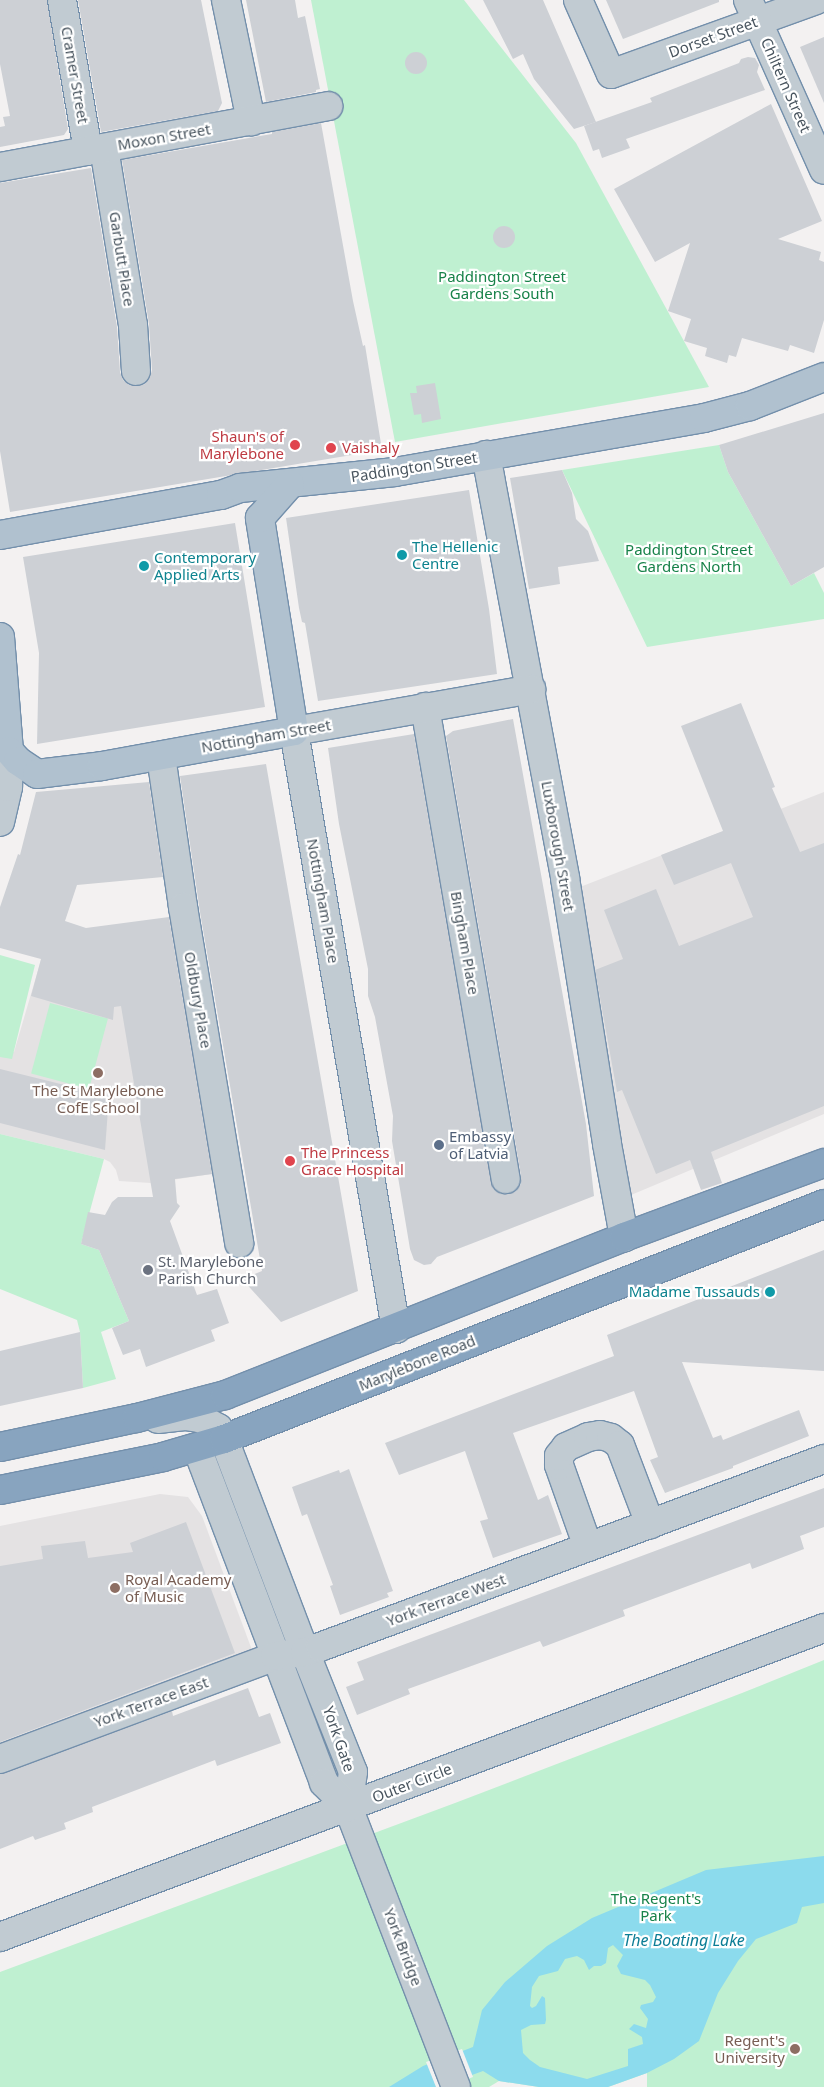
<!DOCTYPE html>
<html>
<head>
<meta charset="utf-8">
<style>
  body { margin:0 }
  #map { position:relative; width:824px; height:2087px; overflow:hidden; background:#f3f1f1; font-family:"Noto Sans",sans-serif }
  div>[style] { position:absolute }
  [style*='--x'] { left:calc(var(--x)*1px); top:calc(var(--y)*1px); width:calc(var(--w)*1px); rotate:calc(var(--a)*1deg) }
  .education>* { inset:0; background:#e4e2e3 }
  .green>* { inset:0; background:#bff0d1; transform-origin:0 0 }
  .water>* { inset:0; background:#8cdbed }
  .pier>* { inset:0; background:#f3f1f1 }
  .building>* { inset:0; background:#cdd0d5 }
  .round { border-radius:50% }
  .roads { filter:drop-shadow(1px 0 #738fab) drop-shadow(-1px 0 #738fab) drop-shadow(0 1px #738fab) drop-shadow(0 -1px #738fab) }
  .minor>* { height:28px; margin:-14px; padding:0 14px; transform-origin:14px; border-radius:14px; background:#c1cbd2 }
  .major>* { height:28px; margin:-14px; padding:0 14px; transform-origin:14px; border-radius:14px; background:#b0c1cf }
  .highway>* { height:28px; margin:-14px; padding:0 14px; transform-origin:14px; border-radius:14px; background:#88a4bf }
  .dots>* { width:14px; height:14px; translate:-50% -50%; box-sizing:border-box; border:2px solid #fff; border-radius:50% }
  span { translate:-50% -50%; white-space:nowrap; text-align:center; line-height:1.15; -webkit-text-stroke:4.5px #fff; paint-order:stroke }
  .street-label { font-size:15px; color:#48545e }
  .park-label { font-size:15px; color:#178249 }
  .health-label { font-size:15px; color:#be3a42 }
  .right { translate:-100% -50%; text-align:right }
  .left { translate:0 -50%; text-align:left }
  .culture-label { font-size:15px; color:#0d838f }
  .education-label { font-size:15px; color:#785e54 }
  .service-label { font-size:15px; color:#4e5e75 }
  .worship-label { font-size:15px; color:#5b616d }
  .water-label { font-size:16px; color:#0c7d96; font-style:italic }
</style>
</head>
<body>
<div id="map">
  <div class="education">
    <div style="clip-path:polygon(824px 792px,824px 1114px,631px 1195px,575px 889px)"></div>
    <div style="clip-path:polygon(41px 960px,142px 1005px,183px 999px,199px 1093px,205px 1093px,219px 1173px,151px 1183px,119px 1181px,116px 1170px,110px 1162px,104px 1159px,0 1134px,0 1049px,14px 1052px)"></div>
    <div style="clip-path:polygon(160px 1494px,188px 1497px,202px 1516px,252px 1650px,0 1752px,0 1526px)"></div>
  </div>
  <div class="green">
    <div style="clip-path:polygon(311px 0,464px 0,576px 143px,709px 387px,395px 442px)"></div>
    <div style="clip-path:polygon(719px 445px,728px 472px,791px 586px,814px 573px,824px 593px,824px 619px,647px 647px,562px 470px)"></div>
    <div style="clip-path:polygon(0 955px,35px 965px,12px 1059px,0 1057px)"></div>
    <div style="left:50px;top:1003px;width:60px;height:73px;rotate:15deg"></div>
    <div style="clip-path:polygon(0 1134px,104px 1159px,81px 1244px,99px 1250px,129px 1321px,101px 1332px,116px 1379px,83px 1388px,80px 1332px,77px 1320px,0 1289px)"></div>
    <div style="clip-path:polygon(824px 1660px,824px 2087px,647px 2087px,647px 2073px,608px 2087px,539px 2087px,499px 2081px,489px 2087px,0 2087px,0 1972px,455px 1803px,742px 1693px)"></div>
  </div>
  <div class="water">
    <div style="clip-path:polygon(evenodd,824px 1856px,824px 1903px,802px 1907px,797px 1923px,756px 1939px,738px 1961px,718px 1993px,699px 2041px,674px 2059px,647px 2073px,608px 2087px,539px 2087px,499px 2081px,483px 2071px,439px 2087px,389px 2087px,423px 2066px,473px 2047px,482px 2010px,505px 1982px,547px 1946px,592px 1918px,706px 1870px,824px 1856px,613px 1945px,623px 1955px,617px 1966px,621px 1974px,645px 1980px,650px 1985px,656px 1997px,653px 2002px,641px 2005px,640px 2008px,648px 2019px,646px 2028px,634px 2024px,629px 2029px,642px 2037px,643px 2044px,628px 2049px,628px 2066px,587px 2079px,540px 2067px,530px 2060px,523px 2053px,521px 2030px,531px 2025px,545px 2024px,546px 2020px,545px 1998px,542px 1996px,536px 2006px,532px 2008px,530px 2006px,532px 1987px,539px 1976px,558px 1971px,565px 1959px,577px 1956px,584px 1960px,589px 1970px,594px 1966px,601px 1966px,606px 1963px,608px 1948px,613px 1945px)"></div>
  </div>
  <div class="pier">
    <div style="clip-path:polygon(462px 2049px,473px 2077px,447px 2087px,436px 2087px,426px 2062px)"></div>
  </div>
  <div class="building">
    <div style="clip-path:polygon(0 0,47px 0,68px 129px,64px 135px,0 147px,0 127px,5px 126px,3px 117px,10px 116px,0 64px)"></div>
    <div style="clip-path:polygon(78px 0,201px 0,222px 103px,218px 111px,101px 132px)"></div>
    <div style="clip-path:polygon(246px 0,295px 0,298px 18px,305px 16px,320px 89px,316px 90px,316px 92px,266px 102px)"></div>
    <div style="clip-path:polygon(483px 0,543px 0,596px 122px,574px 129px,534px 79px,523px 54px,513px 59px)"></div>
    <div style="clip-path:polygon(606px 0,719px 0,719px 2px,623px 39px)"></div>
    <div style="clip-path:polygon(824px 37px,824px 103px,800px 47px)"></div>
    <div class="round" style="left:405px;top:52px;width:22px;height:22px"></div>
    <div style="clip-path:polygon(748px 57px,755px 58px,759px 65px,757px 72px,765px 90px,626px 139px,630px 148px,602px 158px,599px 149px,593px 151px,584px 126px,652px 102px,650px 98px,739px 63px,741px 59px)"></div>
    <div style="clip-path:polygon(771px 104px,822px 221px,778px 239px,821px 252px,819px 260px,824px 262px,824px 320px,814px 353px,790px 345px,788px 351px,742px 338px,736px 357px,729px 355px,727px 363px,705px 356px,707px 348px,684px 341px,691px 319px,668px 311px,690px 243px,655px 262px,614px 189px)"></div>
    <div style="clip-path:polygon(321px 123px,353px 301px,363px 346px,365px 345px,382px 450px,10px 512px,0 451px,0 183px,91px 168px,117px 327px,120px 372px,123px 380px,129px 385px,138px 386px,145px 384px,150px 377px,152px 370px,149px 324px,122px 160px,272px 134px,272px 132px)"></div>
    <div class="round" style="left:493px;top:226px;width:22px;height:22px"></div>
    <div style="clip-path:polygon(435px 383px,441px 419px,422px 423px,421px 414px,414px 415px,410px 393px,417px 393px,416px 386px)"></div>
    <div style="clip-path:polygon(824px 413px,824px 567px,791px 586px,728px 472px,719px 445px)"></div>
    <div style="clip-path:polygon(562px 470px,572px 493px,576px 519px,588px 531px,599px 561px,558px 567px,560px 584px,529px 589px,510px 478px)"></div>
    <div style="clip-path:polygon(469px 490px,489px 609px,497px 674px,318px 701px,305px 623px,302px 622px,299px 608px,286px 518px)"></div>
    <div style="clip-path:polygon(235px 523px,265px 707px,37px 744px,39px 653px,23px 557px)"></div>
    <div style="clip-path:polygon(741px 703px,775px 787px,772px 788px,800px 852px,824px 843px,824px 1106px,711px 1152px,722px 1183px,701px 1190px,690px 1160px,656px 1174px,622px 1090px,617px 1092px,595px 970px,623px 959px,604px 910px,656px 889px,679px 946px,753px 917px,731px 863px,674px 885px,661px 855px,723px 831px,681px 726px)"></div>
    <div style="clip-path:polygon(513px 719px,586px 1124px,594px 1196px,437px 1257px,431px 1264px,424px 1265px,414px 1260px,410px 1249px,392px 1141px,393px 1116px,375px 1017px,368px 996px,368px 969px,339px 824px,328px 748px,414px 734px,491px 1182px,494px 1189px,501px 1194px,508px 1194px,516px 1191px,521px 1184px,521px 1176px,446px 736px,453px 731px)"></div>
    <div style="clip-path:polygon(266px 764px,358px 1291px,281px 1322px,242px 1279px,262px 1271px,200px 912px,180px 776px)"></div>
    <div style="clip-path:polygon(149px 782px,163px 877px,77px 885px,65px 921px,86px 928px,169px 917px,212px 1174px,175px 1179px,177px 1203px,180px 1206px,170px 1221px,197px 1295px,217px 1289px,229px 1323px,211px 1330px,215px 1341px,146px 1367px,140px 1349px,123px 1355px,112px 1328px,129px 1321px,99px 1250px,81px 1244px,88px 1212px,105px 1215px,112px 1202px,118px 1197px,153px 1197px,121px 1006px,114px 1007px,113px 1020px,31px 996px,41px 959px,0 948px,0 907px,18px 854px,20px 855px,36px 792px)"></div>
    <div style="clip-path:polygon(0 1069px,109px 1096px,105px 1150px,0 1123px)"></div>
    <div style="clip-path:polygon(824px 1250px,824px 1371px,682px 1362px,713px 1438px,721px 1435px,723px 1440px,799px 1410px,809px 1436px,733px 1466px,733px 1468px,665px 1493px,650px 1460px,658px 1457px,634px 1391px,513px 1433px,538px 1500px,548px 1495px,562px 1534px,493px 1558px,480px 1521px,488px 1519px,465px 1451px,399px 1475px,385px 1443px,614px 1356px,607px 1335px)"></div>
    <div style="clip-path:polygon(80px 1332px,83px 1388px,0 1406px,0 1351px)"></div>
    <div style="clip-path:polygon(349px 1469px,393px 1591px,387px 1593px,389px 1597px,340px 1615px,330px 1586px,333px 1585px,307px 1514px,302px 1516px,292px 1487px,339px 1470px,340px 1473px)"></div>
    <div style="clip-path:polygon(824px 1488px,824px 1527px,800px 1536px,804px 1549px,752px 1569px,750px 1563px,623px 1610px,625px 1616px,543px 1647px,540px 1641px,408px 1689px,410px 1694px,357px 1715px,346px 1687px,364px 1680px,357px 1662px)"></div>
    <div style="clip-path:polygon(186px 1522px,235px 1653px,0 1742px,0 1566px,43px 1559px,41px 1546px,85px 1541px,88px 1558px,133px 1552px,130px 1543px)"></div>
    <div style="clip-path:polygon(248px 1688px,259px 1717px,270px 1713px,281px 1743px,217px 1766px,215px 1760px,92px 1807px,93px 1812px,64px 1823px,66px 1829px,35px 1840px,33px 1836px,0 1849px,0 1774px,172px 1711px,173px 1716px)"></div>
  </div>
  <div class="roads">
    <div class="minor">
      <div style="--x:62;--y:0;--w:153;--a:80.2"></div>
      <div style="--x:226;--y:0;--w:124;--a:78.3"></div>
      <div style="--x:578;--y:0;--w:81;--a:66"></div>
      <div style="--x:611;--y:74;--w:218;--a:-19.8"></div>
      <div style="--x:748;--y:0;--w:186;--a:65.9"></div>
      <div style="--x:104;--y:148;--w:179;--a:80.7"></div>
      <div style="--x:133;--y:325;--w:46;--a:86.3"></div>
      <div style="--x:0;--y:167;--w:334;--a:-10.5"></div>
      <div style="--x:486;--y:455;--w:430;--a:79.4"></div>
      <div style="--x:565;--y:878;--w:269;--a:81"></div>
      <div style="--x:607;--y:1144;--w:95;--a:79.6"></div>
      <div style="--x:425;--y:707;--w:479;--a:80.3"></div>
      <div style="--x:161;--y:756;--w:153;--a:81.7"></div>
      <div style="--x:183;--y:907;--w:341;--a:80.5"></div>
      <div style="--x:0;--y:822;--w:36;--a:-77"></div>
      <div style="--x:8;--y:787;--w:36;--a:-88"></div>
      <div style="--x:396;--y:1329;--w:607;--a:-99.68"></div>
      <div style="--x:294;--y:731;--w:241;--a:-10"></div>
      <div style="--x:158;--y:1419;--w:27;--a:-6"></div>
      <div style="--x:185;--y:1416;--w:15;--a:8"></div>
      <div style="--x:200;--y:1418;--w:21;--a:29"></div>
      <div style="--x:218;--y:1428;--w:13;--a:61"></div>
      <div style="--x:224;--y:1439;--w:228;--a:69.2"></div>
      <div style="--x:305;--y:1652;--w:129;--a:68.2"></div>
      <div style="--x:353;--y:1772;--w:35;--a:98"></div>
      <div style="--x:348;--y:1807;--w:300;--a:68.9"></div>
      <div style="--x:197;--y:1448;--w:358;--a:69.2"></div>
      <div style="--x:324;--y:1783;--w:34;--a:45"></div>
      <div style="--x:588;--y:1547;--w:87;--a:-109.5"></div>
      <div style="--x:559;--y:1465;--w:9;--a:-90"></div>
      <div style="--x:559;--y:1456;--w:11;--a:-52"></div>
      <div style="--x:566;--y:1447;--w:24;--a:-24"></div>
      <div style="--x:588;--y:1437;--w:12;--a:-9"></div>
      <div style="--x:600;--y:1435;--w:11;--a:15"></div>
      <div style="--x:611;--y:1438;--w:11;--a:38"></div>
      <div style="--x:620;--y:1445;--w:85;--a:69.2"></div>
      <div style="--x:0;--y:1759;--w:294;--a:-20.5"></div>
      <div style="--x:275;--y:1656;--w:30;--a:-8"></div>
      <div style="--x:305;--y:1652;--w:16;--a:-18"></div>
      <div style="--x:320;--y:1647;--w:538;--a:-20.46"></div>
      <div style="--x:0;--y:1937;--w:880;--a:-20.56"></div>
    </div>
    <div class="major">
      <div style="--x:0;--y:535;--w:225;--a:-10.3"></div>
      <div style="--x:221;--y:495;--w:20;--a:-20"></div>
      <div style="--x:240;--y:488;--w:156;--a:-5.9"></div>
      <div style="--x:395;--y:472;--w:314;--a:-9.9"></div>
      <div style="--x:704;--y:418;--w:48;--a:-14.6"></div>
      <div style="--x:750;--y:406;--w:79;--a:-21.4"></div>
      <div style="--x:0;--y:637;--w:114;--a:85.5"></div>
      <div style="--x:9;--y:751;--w:13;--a:48"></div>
      <div style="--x:18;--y:761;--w:23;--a:34"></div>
      <div style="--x:37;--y:774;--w:65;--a:-7"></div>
      <div style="--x:102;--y:766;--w:195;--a:-10.3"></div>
      <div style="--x:294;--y:731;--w:216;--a:-99.1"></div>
      <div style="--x:260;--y:518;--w:45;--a:-48.6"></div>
    </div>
    <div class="highway">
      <div style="--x:0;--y:1447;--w:140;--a:-12"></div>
      <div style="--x:137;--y:1418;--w:91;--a:-14.6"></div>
      <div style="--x:225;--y:1395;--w:429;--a:-21.6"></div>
      <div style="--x:624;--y:1237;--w:213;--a:-20.3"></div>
      <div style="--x:0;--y:1490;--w:166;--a:-11.4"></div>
      <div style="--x:163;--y:1457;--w:64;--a:-16.4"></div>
      <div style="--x:224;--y:1439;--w:644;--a:-21.39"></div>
    </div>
  </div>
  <div class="dots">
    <div style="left:295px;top:445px;background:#e0444e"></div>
    <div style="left:331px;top:448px;background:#e0444e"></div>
    <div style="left:402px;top:555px;background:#0f9aa8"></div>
    <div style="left:144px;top:566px;background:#0f9aa8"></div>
    <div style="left:98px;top:1073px;background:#8d6e63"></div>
    <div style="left:439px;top:1145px;background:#5c6f8a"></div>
    <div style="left:290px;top:1161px;background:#e0444e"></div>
    <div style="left:148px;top:1270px;background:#6b7280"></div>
    <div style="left:770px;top:1292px;background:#0f9aa8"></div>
    <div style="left:115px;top:1588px;background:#8d6e63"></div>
    <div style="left:795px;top:2049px;background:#8d6e63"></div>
  </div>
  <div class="street-label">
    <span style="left:713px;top:37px;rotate:-20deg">Dorset Street</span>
    <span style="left:75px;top:75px;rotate:80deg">Cramer Street</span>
    <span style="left:786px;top:85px;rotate:66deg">Chiltern Street</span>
    <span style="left:164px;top:137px;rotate:-10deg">Moxon Street</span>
    <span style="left:122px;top:259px;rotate:81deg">Garbutt Place</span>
    <span style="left:414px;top:467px;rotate:-9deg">Paddington Street</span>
    <span style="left:266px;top:736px;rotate:-10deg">Nottingham Street</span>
    <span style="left:558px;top:846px;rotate:80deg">Luxborough Street</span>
    <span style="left:323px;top:901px;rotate:80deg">Nottingham Place</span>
    <span style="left:465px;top:943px;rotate:80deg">Bingham Place</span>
    <span style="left:198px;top:1000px;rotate:80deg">Oldbury Place</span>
    <span style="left:417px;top:1363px;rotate:-22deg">Marylebone Road</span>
    <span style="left:446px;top:1600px;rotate:-20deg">York Terrace West</span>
    <span style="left:151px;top:1702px;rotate:-20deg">York Terrace East</span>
    <span style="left:339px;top:1739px;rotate:71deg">York Gate</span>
    <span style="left:412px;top:1783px;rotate:-21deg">Outer Circle</span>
    <span style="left:403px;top:1947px;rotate:69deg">York Bridge</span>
  </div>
  <div class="park-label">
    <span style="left:502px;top:285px">Paddington Street<br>Gardens South</span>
    <span style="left:689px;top:558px">Paddington Street<br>Gardens North</span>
    <span style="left:656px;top:1907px">The Regent's<br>Park</span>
  </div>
  <div class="health-label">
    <span class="right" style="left:284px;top:445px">Shaun's of<br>Marylebone</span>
    <span class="left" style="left:342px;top:448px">Vaishaly</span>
    <span class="left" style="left:301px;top:1161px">The Princess<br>Grace Hospital</span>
  </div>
  <div class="culture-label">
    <span class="left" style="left:412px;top:555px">The Hellenic<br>Centre</span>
    <span class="left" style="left:154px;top:566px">Contemporary<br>Applied Arts</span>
    <span class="right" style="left:760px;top:1292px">Madame Tussauds</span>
  </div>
  <div class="education-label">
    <span style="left:98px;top:1099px">The St Marylebone<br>CofE School</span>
    <span class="left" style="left:125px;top:1588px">Royal Academy<br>of Music</span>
    <span class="right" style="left:785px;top:2049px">Regent's<br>University</span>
  </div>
  <div class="service-label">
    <span class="left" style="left:449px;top:1145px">Embassy<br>of Latvia</span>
  </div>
  <div class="worship-label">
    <span class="left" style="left:158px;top:1270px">St. Marylebone<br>Parish Church</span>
  </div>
  <div class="water-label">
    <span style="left:684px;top:1940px">The Boating Lake</span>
  </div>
</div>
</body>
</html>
